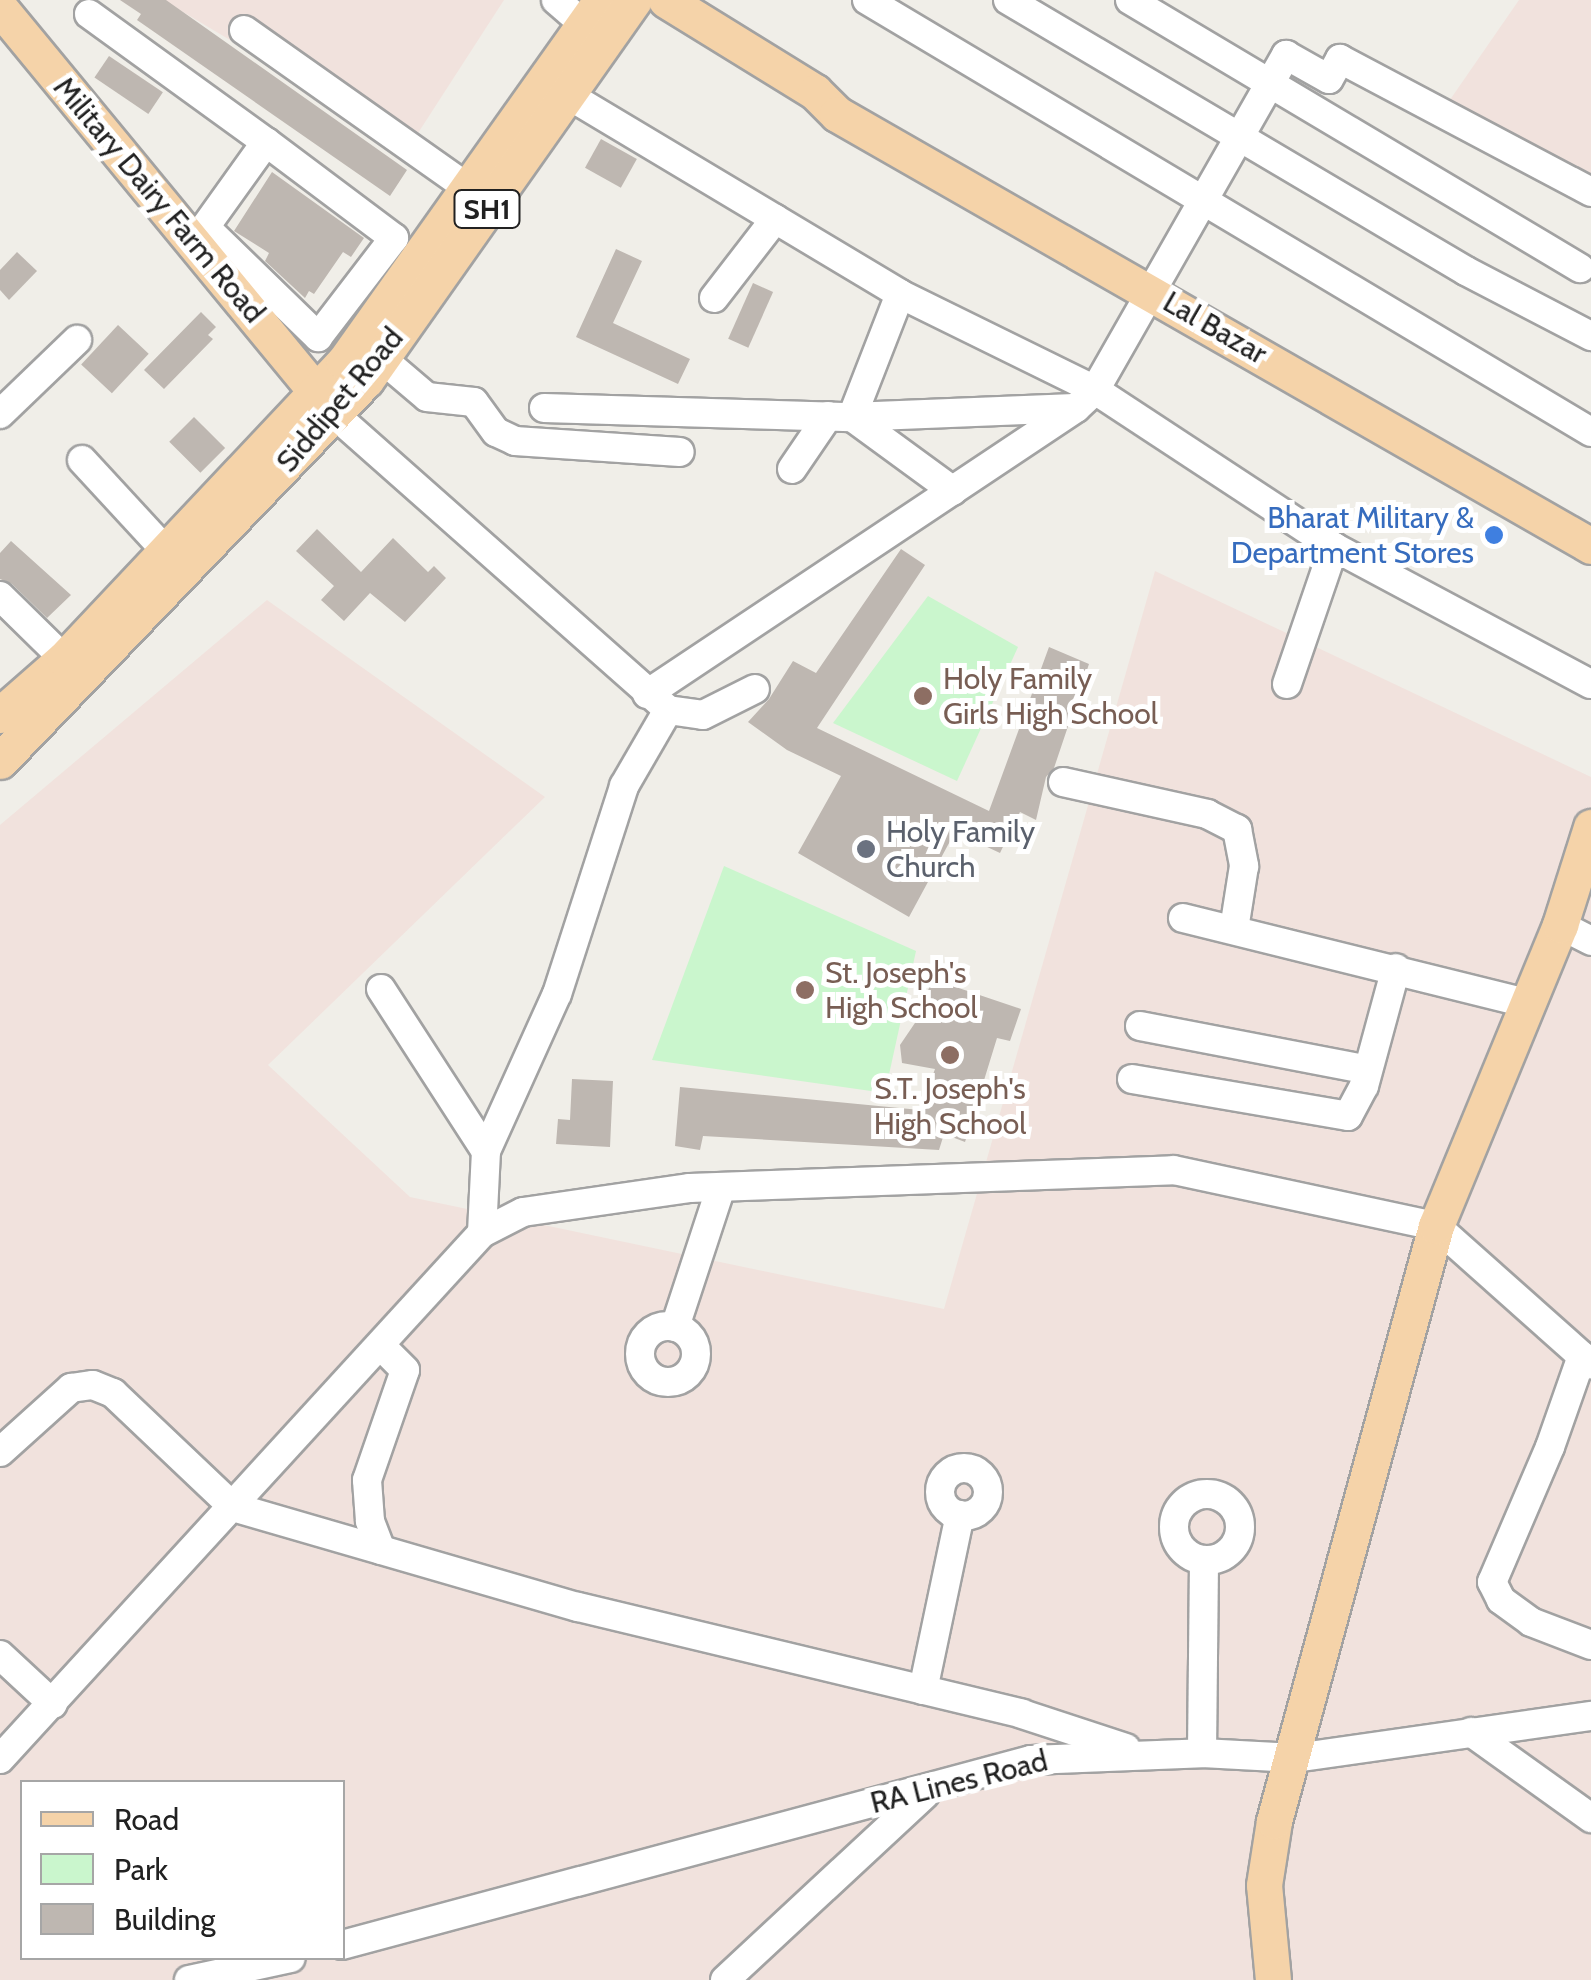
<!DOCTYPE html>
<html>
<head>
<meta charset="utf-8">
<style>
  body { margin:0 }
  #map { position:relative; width:1591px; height:1980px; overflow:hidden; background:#f0eee8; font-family:Cabin,sans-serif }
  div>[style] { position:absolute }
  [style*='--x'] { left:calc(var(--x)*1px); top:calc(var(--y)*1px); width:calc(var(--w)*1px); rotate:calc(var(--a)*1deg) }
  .military>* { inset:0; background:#f1e2dd }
  .park>* { inset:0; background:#caf6cd }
  .building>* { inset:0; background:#beb7b1; transform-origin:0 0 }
  .roads { filter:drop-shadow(2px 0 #a2a2a2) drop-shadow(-2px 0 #a2a2a2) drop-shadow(0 2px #a2a2a2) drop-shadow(0 -2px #a2a2a2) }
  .minor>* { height:28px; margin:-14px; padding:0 14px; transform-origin:14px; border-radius:14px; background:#fff }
  .minor>.ring { margin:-14px; padding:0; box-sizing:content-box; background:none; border:28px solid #fff; border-radius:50% }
  .major>* { height:35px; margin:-17.5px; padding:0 17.5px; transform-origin:17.5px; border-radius:17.5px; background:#f5d3a9 }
  .dots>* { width:28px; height:28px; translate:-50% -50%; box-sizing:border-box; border:5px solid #fff; border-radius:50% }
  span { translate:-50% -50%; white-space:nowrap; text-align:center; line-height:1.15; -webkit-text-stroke:10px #fff; paint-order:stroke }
  .shield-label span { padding:2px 8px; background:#fff; border:2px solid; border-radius:8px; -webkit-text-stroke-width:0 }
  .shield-label { font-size:28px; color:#212121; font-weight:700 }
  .street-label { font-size:30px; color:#212121 }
  .shop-label { font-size:30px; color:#366cbe }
  .right { translate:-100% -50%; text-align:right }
  .education-label { font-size:30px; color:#785e54 }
  .left { translate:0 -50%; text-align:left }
  .worship-label { font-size:30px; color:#5b616d }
  .legend { position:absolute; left:20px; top:1780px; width:325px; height:180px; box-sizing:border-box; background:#fff; border:2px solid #a6a6a6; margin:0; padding:12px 18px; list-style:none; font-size:30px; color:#212121 }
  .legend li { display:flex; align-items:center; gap:20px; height:50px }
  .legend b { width:50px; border:2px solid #a6a6a6 }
</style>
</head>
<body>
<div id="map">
  <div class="military">
    <div style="clip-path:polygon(163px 0,504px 0,409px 147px)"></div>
    <div style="clip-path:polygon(1519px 0,1591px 0,1591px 205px,1445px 107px)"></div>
    <div style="clip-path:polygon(evenodd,1155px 571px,1591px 777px,1591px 1980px,0 1980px,0 825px,267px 600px,545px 797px,268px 1065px,410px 1197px,944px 1309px,1155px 571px,22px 1782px,342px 1782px,342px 1958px,22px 1958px,22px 1782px)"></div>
  </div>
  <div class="park">
    <div style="clip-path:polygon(928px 596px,1018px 647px,957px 781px,833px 723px)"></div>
    <div style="clip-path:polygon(724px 866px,916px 951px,885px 1093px,652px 1060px)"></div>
  </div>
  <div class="building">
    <div style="clip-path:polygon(120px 0,166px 0,407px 170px,390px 196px,137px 20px,141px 14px)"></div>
    <div style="left:109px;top:56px;width:65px;height:26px;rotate:34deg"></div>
    <div style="left:601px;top:139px;width:41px;height:33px;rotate:29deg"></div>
    <div style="clip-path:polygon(272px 172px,364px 238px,351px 257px,343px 252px,314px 294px,309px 291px,305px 298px,265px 261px,269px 253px,234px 231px)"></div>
    <div style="clip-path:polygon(616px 249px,642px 261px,613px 323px,690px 359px,678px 384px,576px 337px)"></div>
    <div style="clip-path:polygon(17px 252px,37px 271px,9px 300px,0 290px,0 270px)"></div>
    <div style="left:753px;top:283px;width:22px;height:61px;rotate:24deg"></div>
    <div style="clip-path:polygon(201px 312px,216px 327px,208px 335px,213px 339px,164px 389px,144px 370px)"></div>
    <div style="left:118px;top:325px;width:42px;height:54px;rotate:43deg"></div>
    <div style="left:194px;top:417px;width:44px;height:35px;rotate:45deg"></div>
    <div style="clip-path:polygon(317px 529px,361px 572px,393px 538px,428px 572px,434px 566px,446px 578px,405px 622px,370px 593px,344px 621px,321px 600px,334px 586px,296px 551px)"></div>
    <div style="clip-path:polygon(11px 541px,71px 595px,47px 618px,12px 584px,0 579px,0 553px)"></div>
    <div style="clip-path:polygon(901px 549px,925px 565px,817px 728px,989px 811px,1049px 647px,1089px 664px,1054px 768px,1046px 777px,1036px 820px,1020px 812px,1000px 853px,955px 832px,909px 917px,798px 853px,841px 776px,787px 750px,748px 722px,769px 699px,793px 661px,816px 673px)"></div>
    <div style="clip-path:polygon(932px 979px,1021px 1009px,1010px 1041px,997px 1038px,965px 1142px,944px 1134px,939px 1150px,703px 1136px,700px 1150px,675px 1146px,680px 1087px,920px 1110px,935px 1069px,902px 1063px,900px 1045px,919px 1017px)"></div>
    <div style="clip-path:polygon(572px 1079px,613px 1081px,610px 1147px,556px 1144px,558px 1119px,570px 1120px)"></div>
  </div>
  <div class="roads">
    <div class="minor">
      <div style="--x:556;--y:0;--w:37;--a:41"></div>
      <div style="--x:867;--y:0;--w:843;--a:30.82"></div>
      <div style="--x:1008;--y:0;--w:532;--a:30.61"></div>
      <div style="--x:1466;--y:271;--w:141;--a:27.5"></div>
      <div style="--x:1130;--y:0;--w:524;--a:30.78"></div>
      <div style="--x:89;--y:14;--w:218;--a:35.9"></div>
      <div style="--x:266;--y:142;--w:122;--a:125.6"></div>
      <div style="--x:244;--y:30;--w:274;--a:35.2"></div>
      <div style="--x:568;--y:95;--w:387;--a:30.9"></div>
      <div style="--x:900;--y:294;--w:217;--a:26.2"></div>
      <div style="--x:1095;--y:390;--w:286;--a:33.3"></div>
      <div style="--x:1334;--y:547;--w:291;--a:28.1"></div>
      <div style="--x:205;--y:227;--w:158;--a:44.2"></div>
      <div style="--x:318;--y:337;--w:125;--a:-52.5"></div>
      <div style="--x:394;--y:238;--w:160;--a:-143.1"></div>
      <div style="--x:900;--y:294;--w:132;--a:111.3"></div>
      <div style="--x:852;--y:417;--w:221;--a:-2.3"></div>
      <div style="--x:714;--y:298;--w:100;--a:-52.3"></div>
      <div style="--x:381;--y:358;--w:60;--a:40.3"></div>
      <div style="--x:427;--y:397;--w:47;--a:6.1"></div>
      <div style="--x:474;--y:402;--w:37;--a:54"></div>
      <div style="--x:496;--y:432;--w:21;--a:25"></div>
      <div style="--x:515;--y:441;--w:165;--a:3.8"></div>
      <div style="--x:544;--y:408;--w:308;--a:1.7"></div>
      <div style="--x:852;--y:417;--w:125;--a:36.2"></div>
      <div style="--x:0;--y:414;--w:107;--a:-43.9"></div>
      <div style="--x:335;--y:415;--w:445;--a:41.5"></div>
      <div style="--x:668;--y:710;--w:35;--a:8"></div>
      <div style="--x:703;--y:715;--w:58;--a:-26.6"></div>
      <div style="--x:82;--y:460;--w:122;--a:47.3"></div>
      <div style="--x:792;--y:469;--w:64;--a:-55.8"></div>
      <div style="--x:0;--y:596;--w:90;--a:44.5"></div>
      <div style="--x:1287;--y:684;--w:145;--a:-71.1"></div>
      <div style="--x:647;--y:694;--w:516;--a:-33.69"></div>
      <div style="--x:1076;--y:408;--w:26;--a:-43"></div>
      <div style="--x:1095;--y:390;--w:386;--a:-60.3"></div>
      <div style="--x:1286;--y:55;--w:49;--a:29.2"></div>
      <div style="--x:1329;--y:79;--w:23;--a:-61"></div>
      <div style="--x:1340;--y:59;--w:284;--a:27.9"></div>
      <div style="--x:1063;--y:782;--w:148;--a:12.5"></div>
      <div style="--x:1207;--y:814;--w:34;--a:27"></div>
      <div style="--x:1237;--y:829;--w:38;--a:79"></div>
      <div style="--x:1244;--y:866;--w:64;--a:99"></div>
      <div style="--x:1183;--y:918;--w:353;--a:13.9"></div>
      <div style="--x:1560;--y:925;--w:35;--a:27"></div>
      <div style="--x:381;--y:989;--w:193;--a:57.1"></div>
      <div style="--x:486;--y:1151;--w:82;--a:92.8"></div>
      <div style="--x:1140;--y:1026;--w:232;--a:10.9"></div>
      <div style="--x:1132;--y:1079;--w:219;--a:9.7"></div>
      <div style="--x:1348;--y:1116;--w:34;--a:-62"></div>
      <div style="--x:1364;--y:1086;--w:122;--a:-74.8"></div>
      <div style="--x:486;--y:1151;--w:172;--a:-65.7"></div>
      <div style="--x:557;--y:994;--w:219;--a:-72.1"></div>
      <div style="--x:624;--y:786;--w:88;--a:-59.9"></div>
      <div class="ring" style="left:640px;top:1326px;width:28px;height:28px"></div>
      <div style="--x:675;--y:1327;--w:147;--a:-71.8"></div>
      <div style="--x:1582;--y:1356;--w:96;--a:109.4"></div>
      <div style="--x:1550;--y:1447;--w:147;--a:113.2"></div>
      <div style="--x:1492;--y:1582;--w:20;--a:63"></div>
      <div style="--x:1501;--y:1600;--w:37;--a:36"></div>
      <div style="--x:1531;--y:1622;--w:64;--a:21"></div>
      <div style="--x:0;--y:1452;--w:96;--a:-42"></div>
      <div style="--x:71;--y:1388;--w:22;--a:-8"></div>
      <div style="--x:93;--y:1385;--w:22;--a:22"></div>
      <div style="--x:113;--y:1393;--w:166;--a:43.5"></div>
      <div style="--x:233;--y:1507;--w:359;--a:16.2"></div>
      <div style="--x:578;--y:1607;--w:457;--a:13.5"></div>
      <div style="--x:1022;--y:1714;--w:109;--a:18.1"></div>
      <div class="ring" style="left:940px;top:1468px;width:20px;height:20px"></div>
      <div class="ring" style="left:1174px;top:1494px;width:38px;height:38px"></div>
      <div style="--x:381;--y:1550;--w:31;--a:-111"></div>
      <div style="--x:370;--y:1521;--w:41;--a:-94.2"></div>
      <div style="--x:367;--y:1480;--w:116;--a:-70.9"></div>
      <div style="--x:405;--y:1370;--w:34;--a:-135"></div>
      <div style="--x:0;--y:1655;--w:72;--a:42.8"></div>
      <div style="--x:923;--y:1690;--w:179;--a:-78.1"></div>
      <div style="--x:1471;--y:1732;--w:148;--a:35.6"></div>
      <div style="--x:1202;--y:1753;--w:193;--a:-89.4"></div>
      <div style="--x:0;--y:1759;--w:713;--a:-47.5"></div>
      <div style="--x:482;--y:1233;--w:46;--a:-27.1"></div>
      <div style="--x:523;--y:1212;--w:169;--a:-8.2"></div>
      <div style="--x:690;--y:1188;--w:484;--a:-2.1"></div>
      <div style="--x:1174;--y:1170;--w:268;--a:12.1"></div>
      <div style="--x:1436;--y:1226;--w:208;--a:41.7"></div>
      <div style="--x:342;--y:1945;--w:713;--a:-15.03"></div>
      <div style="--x:1031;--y:1760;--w:171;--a:-2.3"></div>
      <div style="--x:1202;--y:1753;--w:93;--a:3.1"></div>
      <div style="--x:1295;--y:1758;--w:299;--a:-8.1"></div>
      <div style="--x:189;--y:1980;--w:104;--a:-12.2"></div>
      <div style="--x:725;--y:1980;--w:273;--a:-42.9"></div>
    </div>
    <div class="major">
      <div style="--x:666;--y:0;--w:175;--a:31.7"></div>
      <div style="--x:815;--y:92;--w:31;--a:45"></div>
      <div style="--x:837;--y:114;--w:869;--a:29.81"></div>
      <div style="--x:0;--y:8;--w:521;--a:50.53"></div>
      <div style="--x:0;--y:715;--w:85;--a:-41.2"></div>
      <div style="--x:64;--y:659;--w:408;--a:-46.7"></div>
      <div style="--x:344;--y:362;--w:444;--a:-54.6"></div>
      <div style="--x:0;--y:761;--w:528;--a:-46.15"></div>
      <div style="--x:366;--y:380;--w:465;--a:-54.8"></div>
      <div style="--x:1273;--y:1980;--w:95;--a:-95.4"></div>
      <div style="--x:1264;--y:1885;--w:65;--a:-81.1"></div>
      <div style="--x:1274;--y:1821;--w:617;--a:-74.77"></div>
      <div style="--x:1436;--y:1226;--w:326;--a:-67.6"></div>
      <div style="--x:1560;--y:925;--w:103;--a:-72.4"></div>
    </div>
  </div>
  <div class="dots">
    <div style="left:1494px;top:535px;background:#3f7fe0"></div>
    <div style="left:923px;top:696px;background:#8d6e63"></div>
    <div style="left:866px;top:849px;background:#6b7280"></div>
    <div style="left:805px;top:990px;background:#8d6e63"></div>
    <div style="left:950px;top:1055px;background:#8d6e63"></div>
  </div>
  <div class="shield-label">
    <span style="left:487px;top:209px">SH1</span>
  </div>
  <div class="street-label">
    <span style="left:159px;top:200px;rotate:50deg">Military Dairy Farm Road</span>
    <span style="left:1215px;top:328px;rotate:30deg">Lal Bazar</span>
    <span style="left:340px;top:400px;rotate:-50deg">Siddipet Road</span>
    <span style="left:959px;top:1782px;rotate:-14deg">RA Lines Road</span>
  </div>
  <div class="shop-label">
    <span class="right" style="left:1474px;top:535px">Bharat Military &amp;<br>Department Stores</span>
  </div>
  <div class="education-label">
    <span class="left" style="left:943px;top:696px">Holy Family<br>Girls High School</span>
    <span class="left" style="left:825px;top:990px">St. Joseph's<br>High School</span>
    <span style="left:950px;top:1106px">S.T. Joseph's<br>High School</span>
  </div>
  <div class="worship-label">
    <span class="left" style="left:886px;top:849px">Holy Family<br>Church</span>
  </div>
  <ul class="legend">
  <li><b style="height:12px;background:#f5d3a9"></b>Road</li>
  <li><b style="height:28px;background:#caf6cd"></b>Park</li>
  <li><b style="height:28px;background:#beb7b1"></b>Building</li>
  </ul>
</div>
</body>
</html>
